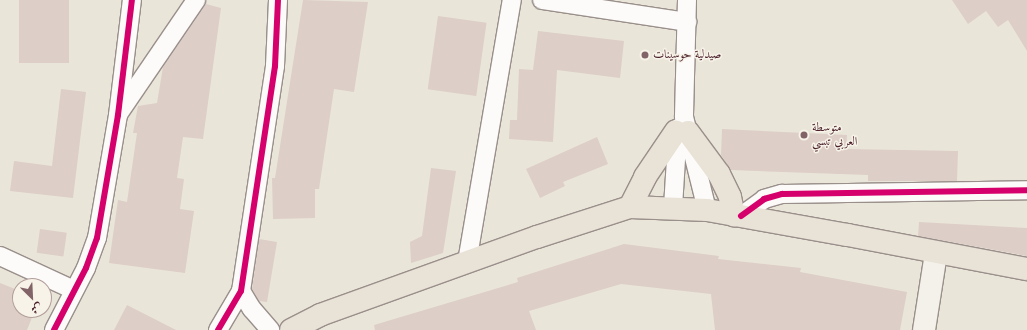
<!DOCTYPE html>
<html>
<head>
<meta charset="utf-8">
<style>
  body { margin:0 }
  #map { position:relative; width:1027px; height:330px; overflow:hidden; background:#eae5d9; font-family:Cardo,Amiri,serif }
  div>[style] { position:absolute }
  [style*='--x'] { left:calc(var(--x)*1px); top:calc(var(--y)*1px); width:calc(var(--w)*1px); rotate:calc(var(--a)*1deg) }
  .building>* { inset:0; background:#ddcec7; transform-origin:0 0 }
  .roads { filter:drop-shadow(1px 0 #998f8b) drop-shadow(-1px 0 #998f8b) drop-shadow(0 1px #998f8b) drop-shadow(0 -1px #998f8b) }
  .minor>* { height:18px; margin:-9px; padding:0 9px; transform-origin:9px; border-radius:9px; background:#fcfbf9 }
  .secondary>* { height:22px; margin:-11px; padding:0 11px; transform-origin:11px; border-radius:11px; background:#f4f1eb }
  .primary>* { height:22px; margin:-11px; padding:0 11px; transform-origin:11px; border-radius:11px; background:#e9e2d6 }
  .cycleway>* { height:6px; margin:-3px; padding:0 3px; transform-origin:3px; border-radius:3px; background:#d6006c }
  .dots>* { width:11px; height:11px; translate:-50% -50%; box-sizing:border-box; border:2px solid #f7f3e8; border-radius:50% }
  span { translate:-50% -50%; white-space:nowrap; text-align:center; line-height:1.15; -webkit-text-stroke:3px #f7f3e8; paint-order:stroke }
  .poi-label { font-size:12px; color:#4a1f2b }
  .left { translate:0 -50%; text-align:left }
  .north { position:absolute; left:12px; top:278px; width:40px; height:40px; box-sizing:border-box; background:#f7f3e8; border:1px solid #b29e9c; border-radius:50%; rotate:156deg; font-size:11px; font-weight:700; line-height:16px; text-align:center; color:#4a1f2b }
  .north::after { content:''; display:block; margin:auto; width:14px; height:18px; background:#826468; clip-path:polygon(50% 0,100% 100%,50% 72%,0 100%) }
</style>
</head>
<body>
<div id="map">
  <div class="building">
    <div style="left:19px;top:0;width:50px;height:63px"></div>
    <div style="clip-path:polygon(303px 0,368px 2px,354px 92px,334px 89px,319px 189px,315px 189px,315px 218px,273px 219px,272px 178px,275px 178px)"></div>
    <div style="clip-path:polygon(952px 0,1027px 0,1027px 51px,1008px 20px,998px 27px,986px 11px,968px 24px)"></div>
    <div style="clip-path:polygon(206px 4px,221px 8px,203px 139px,183px 137px,177px 178px,184px 179px,180px 209px,194px 211px,185px 273px,109px 263px,118px 200px,127px 202px,137px 133px,133px 133px,138px 106px,157px 103px,163px 67px)"></div>
    <div style="left:438px;top:16px;width:49px;height:74px;rotate:8deg"></div>
    <div style="clip-path:polygon(538px 31px,624px 41px,620px 78px,557px 70px,553px 142px,509px 139px,510px 120px,517px 120px,519px 69px,533px 70px)"></div>
    <div style="clip-path:polygon(61px 89px,86px 92px,73px 198px,10px 191px,14px 161px,52px 166px)"></div>
    <div style="clip-path:polygon(722px 129px,847px 135px,846px 149px,958px 151px,957px 181px,868px 181px,868px 175px,731px 170px,721px 155px)"></div>
    <div style="clip-path:polygon(597px 137px,608px 164px,563px 182px,565px 186px,540px 198px,526px 169px)"></div>
    <div style="clip-path:polygon(431px 168px,456px 171px,443px 253px,411px 263px,410px 242px,422px 236px)"></div>
    <div style="clip-path:polygon(919px 222px,1027px 228px,1027px 256px,918px 236px)"></div>
    <div style="left:40px;top:229px;width:27px;height:24px;rotate:8deg"></div>
    <div style="clip-path:polygon(259px 239px,277px 242px,267px 302px,259px 301px,252px 289px)"></div>
    <div style="clip-path:polygon(624px 244px,719px 256px,718px 259px,801px 268px,800px 272px,907px 292px,900px 330px,715px 330px,711px 294px,621px 284px,529px 311px,536px 330px,375px 330px,374px 325px,518px 282px,517px 278px)"></div>
    <div style="clip-path:polygon(0 283px,20px 291px,20px 310px,35px 310px,27px 330px,0 330px)"></div>
    <div style="clip-path:polygon(127px 305px,176px 330px,114px 330px)"></div>
  </div>
  <div class="roads">
    <div class="minor">
      <div style="--x:542;--y:0;--w:147;--a:8.6"></div>
      <div style="--x:687;--y:0;--w:117;--a:91.5"></div>
      <div style="--x:684;--y:117;--w:96;--a:76.1"></div>
      <div style="--x:119;--y:113;--w:137;--a:-55.7"></div>
      <div style="--x:673;--y:207;--w:79;--a:-86.4"></div>
      <div style="--x:741;--y:216;--w:29;--a:-36"></div>
      <div style="--x:764;--y:199;--w:19;--a:-16"></div>
      <div style="--x:782;--y:194;--w:245;--a:-0.9"></div>
      <div style="--x:0;--y:256;--w:81;--a:24.7"></div>
      <div style="--x:467;--y:262;--w:266;--a:-80.3"></div>
      <div style="--x:241;--y:291;--w:21;--a:59"></div>
      <div style="--x:252;--y:309;--w:28;--a:49"></div>
      <div style="--x:54;--y:330;--w:70;--a:-62.7"></div>
      <div style="--x:86;--y:268;--w:32;--a:-70"></div>
      <div style="--x:97;--y:238;--w:125;--a:-80.3"></div>
      <div style="--x:118;--y:115;--w:116;--a:-83.1"></div>
      <div style="--x:218;--y:330;--w:45;--a:-59.5"></div>
      <div style="--x:241;--y:291;--w:228;--a:-81.4"></div>
      <div style="--x:275;--y:66;--w:66;--a:-87.4"></div>
    </div>
    <div class="secondary">
      <div style="--x:924;--y:330;--w:78;--a:-81.1"></div>
    </div>
    <div class="primary">
      <div style="--x:688;--y:132;--w:52;--a:53.6"></div>
      <div style="--x:719;--y:174;--w:25;--a:64"></div>
      <div style="--x:730;--y:197;--w:19;--a:78"></div>
      <div style="--x:630;--y:207;--w:34;--a:-63"></div>
      <div style="--x:645;--y:177;--w:55;--a:-56"></div>
      <div style="--x:291;--y:330;--w:33;--a:-27"></div>
      <div style="--x:320;--y:315;--w:231;--a:-19.8"></div>
      <div style="--x:537;--y:237;--w:98;--a:-17.9"></div>
      <div style="--x:630;--y:207;--w:77;--a:2.2"></div>
      <div style="--x:707;--y:210;--w:143;--a:10.1"></div>
      <div style="--x:848;--y:235;--w:182;--a:10.8"></div>
    </div>
  </div>
  <div class="cycleway">
    <div style="--x:741;--y:216;--w:29;--a:-36"></div>
    <div style="--x:764;--y:199;--w:19;--a:-16"></div>
    <div style="--x:782;--y:194;--w:245;--a:-0.9"></div>
    <div style="--x:54;--y:330;--w:70;--a:-62.7"></div>
    <div style="--x:86;--y:268;--w:32;--a:-70"></div>
    <div style="--x:97;--y:238;--w:125;--a:-80.3"></div>
    <div style="--x:118;--y:115;--w:116;--a:-83.1"></div>
    <div style="--x:218;--y:330;--w:45;--a:-59.5"></div>
    <div style="--x:241;--y:291;--w:228;--a:-81.4"></div>
    <div style="--x:275;--y:66;--w:66;--a:-87.4"></div>
  </div>
  <div class="dots">
    <div style="left:645px;top:55px;background:#826468"></div>
    <div style="left:804px;top:135px;background:#826468"></div>
  </div>
  <div class="poi-label">
    <span class="left" style="left:653px;top:55px">صيدلية حوسينات</span>
    <span class="left" style="left:812px;top:135px">متوسطة<br>العربي تبسي</span>
  </div>
  <div class="north">ش</div>
</div>
</body>
</html>
